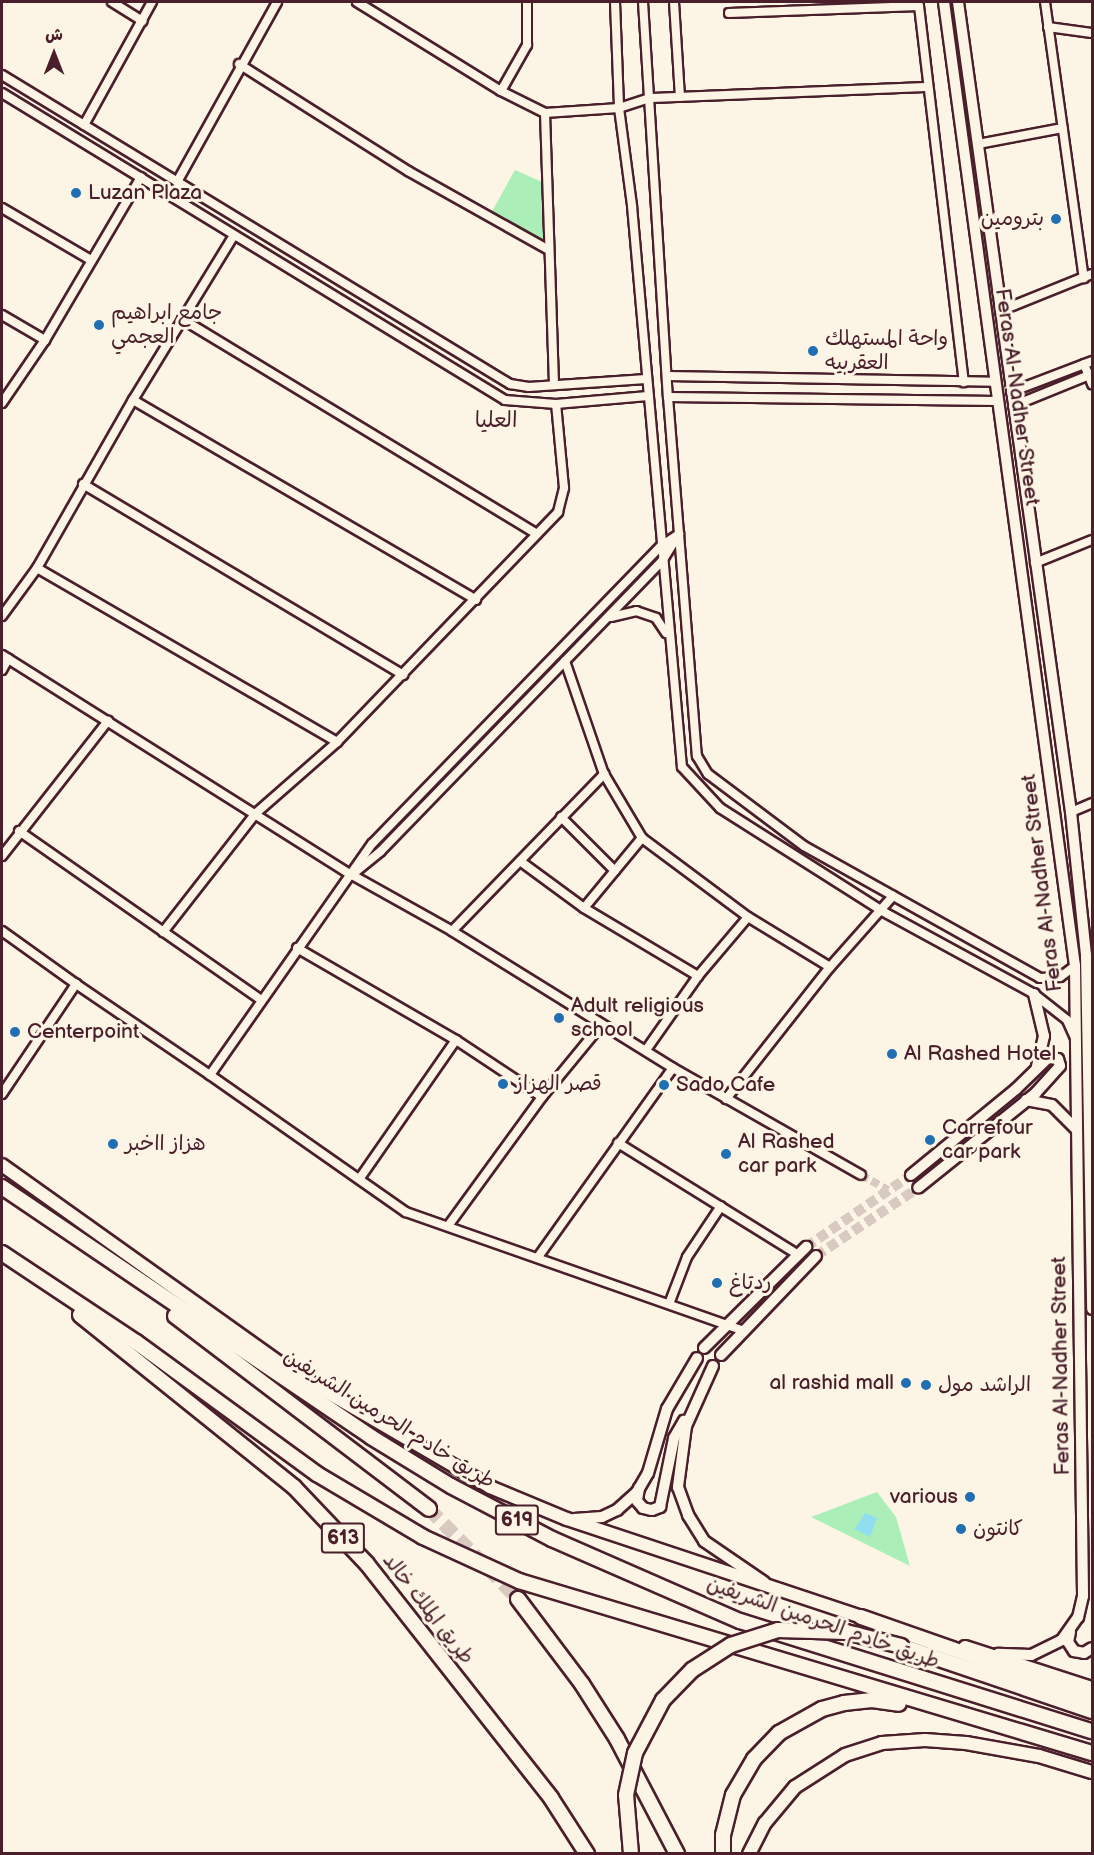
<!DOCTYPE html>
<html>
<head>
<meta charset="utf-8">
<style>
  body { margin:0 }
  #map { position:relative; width:1094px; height:1855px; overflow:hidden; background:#fcf5e5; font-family:"Balsamiq Sans","Playpen Sans Arabic",sans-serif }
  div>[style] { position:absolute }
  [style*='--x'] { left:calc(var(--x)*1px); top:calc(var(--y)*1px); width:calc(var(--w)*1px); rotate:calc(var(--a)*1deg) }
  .green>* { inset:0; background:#aceeb8 }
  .water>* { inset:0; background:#90deef }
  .street-tunnel>* { height:8px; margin-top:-4px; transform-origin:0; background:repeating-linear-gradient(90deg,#d8cac0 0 8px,transparent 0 12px) }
  .secondary-tunnel>* { height:10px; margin-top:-5px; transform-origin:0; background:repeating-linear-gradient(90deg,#d8cac0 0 10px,transparent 0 15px) }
  .highway-tunnel>* { height:14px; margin-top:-7px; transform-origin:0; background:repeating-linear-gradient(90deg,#d8cac0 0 14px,transparent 0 21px) }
  .roads { filter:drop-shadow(2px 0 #4a1f2b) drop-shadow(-2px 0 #4a1f2b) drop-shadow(0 2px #4a1f2b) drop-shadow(0 -2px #4a1f2b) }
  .street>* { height:8px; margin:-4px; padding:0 4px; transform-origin:4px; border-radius:4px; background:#fcf5e5 }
  .secondary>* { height:10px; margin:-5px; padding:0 5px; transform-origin:5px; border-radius:5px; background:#fcf5e5 }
  .primary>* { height:12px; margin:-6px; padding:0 6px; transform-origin:6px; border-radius:6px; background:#fcf5e5 }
  .highway>* { height:14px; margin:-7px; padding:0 7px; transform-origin:7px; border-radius:7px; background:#fcf5e5 }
  .bridges { filter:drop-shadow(2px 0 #4a1f2b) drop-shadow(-2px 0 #4a1f2b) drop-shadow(0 2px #4a1f2b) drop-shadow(0 -2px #4a1f2b) }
  .highway-bridge>* { height:14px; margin:-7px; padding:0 7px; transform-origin:7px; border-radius:7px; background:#fcf5e5 }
  .dots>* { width:16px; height:16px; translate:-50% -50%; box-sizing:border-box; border:3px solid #fcf5e5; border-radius:50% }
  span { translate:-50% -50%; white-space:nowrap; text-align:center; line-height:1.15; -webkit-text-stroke:6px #fcf5e5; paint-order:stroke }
  .shield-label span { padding:2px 4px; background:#fcf5e5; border:2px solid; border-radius:4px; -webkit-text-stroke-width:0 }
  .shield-label { font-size:20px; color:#4a1f2b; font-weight:700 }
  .poi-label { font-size:21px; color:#4a1f2b }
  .left { translate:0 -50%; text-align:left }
  .right { translate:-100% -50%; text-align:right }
  .street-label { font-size:21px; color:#4a1f2b }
  .neighbourhood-label { font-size:22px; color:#4a1f2b }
  .frame { position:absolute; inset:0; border:3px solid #4a1f2b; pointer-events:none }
  .north { position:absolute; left:24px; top:24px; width:60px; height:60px; -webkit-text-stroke:4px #fcf5e5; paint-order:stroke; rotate:0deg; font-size:16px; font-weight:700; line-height:24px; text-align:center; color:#4a1f2b }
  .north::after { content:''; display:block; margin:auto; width:21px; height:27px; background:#4a1f2b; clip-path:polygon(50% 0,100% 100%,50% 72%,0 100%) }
</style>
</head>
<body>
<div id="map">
  <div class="green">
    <div style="clip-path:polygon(515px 170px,542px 182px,547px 249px,490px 215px)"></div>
    <div style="clip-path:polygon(877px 1492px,896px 1517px,910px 1566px,811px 1517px)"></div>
  </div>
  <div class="water">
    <div style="clip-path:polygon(865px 1513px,877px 1518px,870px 1537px,855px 1529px)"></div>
  </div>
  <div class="street-tunnel">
    <div style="--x:861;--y:1175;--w:31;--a:29"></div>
  </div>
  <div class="secondary-tunnel">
    <div style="--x:806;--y:1247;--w:127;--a:-34.4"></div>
    <div style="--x:816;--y:1256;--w:123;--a:-33.7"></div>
  </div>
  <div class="highway-tunnel">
    <div style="--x:429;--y:1509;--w:127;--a:45.3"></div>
  </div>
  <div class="roads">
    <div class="street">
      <div style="--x:112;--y:2;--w:36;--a:32"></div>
      <div style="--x:357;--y:2;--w:169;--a:31.7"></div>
      <div style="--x:501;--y:91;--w:49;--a:26.6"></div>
      <div style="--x:545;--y:113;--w:74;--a:-3.9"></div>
      <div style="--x:619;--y:108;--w:33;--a:-18"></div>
      <div style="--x:650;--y:98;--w:278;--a:-2.3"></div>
      <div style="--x:615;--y:2;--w:106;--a:87.8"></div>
      <div style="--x:619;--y:108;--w:99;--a:82.4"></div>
      <div style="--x:632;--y:206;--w:563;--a:84.91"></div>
      <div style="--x:682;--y:767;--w:56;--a:47.2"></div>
      <div style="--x:720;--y:808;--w:192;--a:32.4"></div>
      <div style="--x:882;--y:911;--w:173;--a:28.6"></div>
      <div style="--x:1034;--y:994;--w:42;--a:38.2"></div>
      <div style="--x:1067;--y:1020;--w:17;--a:66"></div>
      <div style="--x:643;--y:2;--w:396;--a:86.4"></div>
      <div style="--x:668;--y:397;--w:360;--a:85.4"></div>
      <div style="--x:697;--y:756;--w:21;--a:59"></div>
      <div style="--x:708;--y:774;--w:120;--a:36.9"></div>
      <div style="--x:804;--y:846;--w:270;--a:29.2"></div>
      <div style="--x:1040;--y:978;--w:20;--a:-3"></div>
      <div style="--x:1060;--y:977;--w:19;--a:-36"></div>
      <div style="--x:674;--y:2;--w:95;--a:86.4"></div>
      <div style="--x:1045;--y:2;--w:279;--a:82"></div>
      <div style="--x:729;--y:13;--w:190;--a:-2.1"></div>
      <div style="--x:919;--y:6;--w:379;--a:83.2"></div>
      <div style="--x:1048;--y:27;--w:44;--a:7.8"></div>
      <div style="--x:239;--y:64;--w:200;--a:32.3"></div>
      <div style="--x:408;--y:171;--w:159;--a:29.3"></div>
      <div style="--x:2;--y:75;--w:595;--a:31.31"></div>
      <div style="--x:510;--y:384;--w:19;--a:9"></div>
      <div style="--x:529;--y:387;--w:117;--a:-3.9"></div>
      <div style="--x:501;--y:91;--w:53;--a:-60.5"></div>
      <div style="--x:527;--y:45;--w:43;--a:-90"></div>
      <div style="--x:2;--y:93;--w:589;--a:31.4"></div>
      <div style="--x:505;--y:400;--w:51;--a:4.5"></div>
      <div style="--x:556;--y:404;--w:92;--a:-5"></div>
      <div style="--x:545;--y:113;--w:271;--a:88.1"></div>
      <div style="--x:84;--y:125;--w:141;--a:-61.1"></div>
      <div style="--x:978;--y:144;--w:86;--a:-10.7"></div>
      <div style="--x:177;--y:182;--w:206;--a:-60.9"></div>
      <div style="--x:2;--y:208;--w:103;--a:30.3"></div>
      <div style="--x:1000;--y:311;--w:99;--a:-21.9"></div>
      <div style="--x:2;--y:315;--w:50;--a:30.2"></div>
      <div style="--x:182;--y:319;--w:415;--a:31.2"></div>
      <div style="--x:1084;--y:364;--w:22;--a:68"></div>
      <div style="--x:667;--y:376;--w:328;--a:1"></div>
      <div style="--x:1011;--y:392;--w:87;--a:-20.9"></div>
      <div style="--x:668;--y:397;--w:330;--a:0.7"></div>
      <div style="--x:133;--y:400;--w:397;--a:30.2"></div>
      <div style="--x:2;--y:403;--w:76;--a:-55.7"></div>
      <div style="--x:45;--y:340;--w:189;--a:-59.5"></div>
      <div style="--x:1013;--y:406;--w:85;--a:-22.1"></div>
      <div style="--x:83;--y:484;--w:373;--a:30.8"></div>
      <div style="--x:1035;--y:563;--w:61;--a:-22"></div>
      <div style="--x:37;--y:568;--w:347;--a:30.1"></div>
      <div style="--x:2;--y:616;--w:59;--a:-53.9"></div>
      <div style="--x:37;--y:568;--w:193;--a:-60.3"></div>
      <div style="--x:133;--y:400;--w:193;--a:-58.5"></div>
      <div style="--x:611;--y:617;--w:26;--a:-13"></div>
      <div style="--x:636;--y:611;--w:21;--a:19"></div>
      <div style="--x:656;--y:618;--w:18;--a:56"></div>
      <div style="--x:2;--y:655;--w:413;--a:32.2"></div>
      <div style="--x:352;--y:875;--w:115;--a:29.2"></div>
      <div style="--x:452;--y:931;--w:260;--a:31.8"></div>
      <div style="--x:673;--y:1068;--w:216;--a:29.6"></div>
      <div style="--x:565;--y:661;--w:120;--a:71"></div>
      <div style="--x:604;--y:774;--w:74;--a:59.3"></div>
      <div style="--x:642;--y:838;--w:132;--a:36.7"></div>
      <div style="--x:748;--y:917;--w:96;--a:31.4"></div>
      <div style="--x:2;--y:670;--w:13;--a:-61"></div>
      <div style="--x:1071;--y:812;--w:23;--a:-23"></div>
      <div style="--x:561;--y:817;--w:76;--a:45"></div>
      <div style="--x:19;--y:831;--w:295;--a:34.9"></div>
      <div style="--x:2;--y:856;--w:172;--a:-51.9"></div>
      <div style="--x:520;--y:861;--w:79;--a:36.3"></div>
      <div style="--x:584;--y:908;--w:133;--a:30.8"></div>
      <div style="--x:584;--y:908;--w:91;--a:-50.4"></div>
      <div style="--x:2;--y:931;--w:91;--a:35.6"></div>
      <div style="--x:452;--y:931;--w:219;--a:-45.9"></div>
      <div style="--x:163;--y:932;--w:151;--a:-52"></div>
      <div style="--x:256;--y:813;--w:108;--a:-41.2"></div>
      <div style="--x:337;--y:742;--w:319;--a:-46.1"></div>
      <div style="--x:558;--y:512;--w:25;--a:-76"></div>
      <div style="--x:564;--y:488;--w:84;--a:-95.4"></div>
      <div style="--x:297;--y:948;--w:184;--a:30.1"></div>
      <div style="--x:456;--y:1040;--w:103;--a:33.5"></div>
      <div style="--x:646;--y:1050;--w:90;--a:-54.9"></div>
      <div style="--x:698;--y:976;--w:77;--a:-49.7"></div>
      <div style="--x:210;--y:1075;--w:239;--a:35"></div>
      <div style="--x:406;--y:1212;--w:356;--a:19.4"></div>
      <div style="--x:2;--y:1094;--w:133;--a:-56.1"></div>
      <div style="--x:76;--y:984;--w:162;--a:34.2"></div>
      <div style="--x:210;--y:1075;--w:282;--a:-55"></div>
      <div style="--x:372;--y:844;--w:415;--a:-45.9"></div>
      <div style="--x:661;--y:546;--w:22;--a:-34"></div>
      <div style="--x:679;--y:534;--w:32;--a:122"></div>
      <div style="--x:662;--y:561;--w:405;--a:134.1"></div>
      <div style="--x:380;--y:852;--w:36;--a:141"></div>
      <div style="--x:726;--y:1099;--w:168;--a:-51.8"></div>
      <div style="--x:830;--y:967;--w:95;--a:-48.4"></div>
      <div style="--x:618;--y:1143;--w:211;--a:31.8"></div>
      <div style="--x:360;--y:1178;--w:168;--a:-55.2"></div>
      <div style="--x:448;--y:1226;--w:160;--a:-53.9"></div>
      <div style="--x:542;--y:1097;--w:94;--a:-50.6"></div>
      <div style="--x:538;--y:1257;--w:232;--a:-54.5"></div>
      <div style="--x:669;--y:1304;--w:50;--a:-69"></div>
      <div style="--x:687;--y:1257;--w:61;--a:-56.3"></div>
    </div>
    <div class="secondary">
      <div style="--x:944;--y:2;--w:973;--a:82.26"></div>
      <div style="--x:1075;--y:966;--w:630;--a:89.27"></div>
      <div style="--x:1083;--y:1596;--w:22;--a:103"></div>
      <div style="--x:1078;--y:1617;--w:28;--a:125"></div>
      <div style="--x:1062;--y:1640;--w:34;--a:154"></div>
      <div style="--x:1031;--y:1655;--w:33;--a:-178"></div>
      <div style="--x:958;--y:2;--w:818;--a:82.06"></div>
      <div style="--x:1071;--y:812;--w:144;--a:84"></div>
      <div style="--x:1086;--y:955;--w:354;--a:89"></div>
      <div style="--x:1034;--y:994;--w:43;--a:76.6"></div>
      <div style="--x:1044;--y:1036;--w:32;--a:103"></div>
      <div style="--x:1026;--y:1100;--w:26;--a:11"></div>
      <div style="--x:1052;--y:1105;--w:35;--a:45"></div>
      <div style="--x:911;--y:1175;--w:136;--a:-39.3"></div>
      <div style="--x:1016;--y:1089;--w:45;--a:-44.1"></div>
      <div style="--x:1048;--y:1058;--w:10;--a:6"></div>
      <div style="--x:1058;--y:1059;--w:7;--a:74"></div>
      <div style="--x:1060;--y:1066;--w:36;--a:132"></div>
      <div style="--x:1036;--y:1093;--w:151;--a:141.2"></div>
      <div style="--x:704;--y:1348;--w:144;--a:-44.7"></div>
      <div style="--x:721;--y:1355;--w:137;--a:-46.2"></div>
      <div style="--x:713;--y:1366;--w:66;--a:114.2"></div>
      <div style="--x:686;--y:1426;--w:62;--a:97.5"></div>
      <div style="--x:678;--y:1487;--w:30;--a:70"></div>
      <div style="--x:688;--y:1515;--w:31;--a:58"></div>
      <div style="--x:704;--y:1541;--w:73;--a:34.3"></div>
      <div style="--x:639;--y:1488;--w:13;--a:99"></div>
      <div style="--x:637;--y:1501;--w:9;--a:49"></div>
      <div style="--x:643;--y:1508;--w:9;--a:13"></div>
      <div style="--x:652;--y:1510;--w:9;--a:-21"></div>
      <div style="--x:660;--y:1507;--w:70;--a:-78.5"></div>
      <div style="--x:674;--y:1438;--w:20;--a:-60"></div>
      <div style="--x:574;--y:1519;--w:28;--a:-4"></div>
      <div style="--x:602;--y:1517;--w:17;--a:-25"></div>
      <div style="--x:617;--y:1510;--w:27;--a:-42"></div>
      <div style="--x:637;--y:1492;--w:22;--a:-60"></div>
      <div style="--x:648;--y:1473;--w:67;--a:-73.5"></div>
      <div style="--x:667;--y:1409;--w:59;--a:-59.5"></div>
      <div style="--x:1070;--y:1632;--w:10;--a:101"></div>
      <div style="--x:1068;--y:1642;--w:11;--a:56"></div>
      <div style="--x:1074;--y:1651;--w:10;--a:11"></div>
      <div style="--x:1084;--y:1653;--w:9;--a:-32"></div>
    </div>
    <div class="primary">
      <div style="--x:2;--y:1165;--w:355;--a:35.5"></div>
      <div style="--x:291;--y:1371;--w:230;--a:30.2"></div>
      <div style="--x:490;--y:1487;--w:83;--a:22.6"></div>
      <div style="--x:567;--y:1519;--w:320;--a:18.4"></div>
      <div style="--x:965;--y:1647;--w:133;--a:17.9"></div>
      <div style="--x:749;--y:1854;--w:35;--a:-63"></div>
      <div style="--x:765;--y:1823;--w:47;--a:-50.2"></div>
      <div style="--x:795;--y:1787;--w:59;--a:-32.6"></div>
      <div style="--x:845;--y:1755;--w:39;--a:-18"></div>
      <div style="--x:882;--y:1743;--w:43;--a:-4"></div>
      <div style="--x:925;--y:1740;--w:41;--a:4.2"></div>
      <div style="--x:966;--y:1743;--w:74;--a:10.1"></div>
      <div style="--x:1039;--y:1756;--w:55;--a:16.8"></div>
    </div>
    <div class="highway">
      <div style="--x:2;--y:1187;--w:446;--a:34.1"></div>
      <div style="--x:371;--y:1437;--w:94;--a:31.5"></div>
      <div style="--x:451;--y:1486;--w:114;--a:27.7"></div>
      <div style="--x:552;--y:1539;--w:205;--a:23.6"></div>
      <div style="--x:740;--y:1621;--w:369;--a:17.4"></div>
      <div style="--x:2;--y:1253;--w:161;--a:33.6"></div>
      <div style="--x:136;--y:1342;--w:224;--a:36.1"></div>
      <div style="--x:317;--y:1474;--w:123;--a:30.7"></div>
      <div style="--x:423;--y:1537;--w:106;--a:24.6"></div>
      <div style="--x:519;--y:1581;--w:598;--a:16.71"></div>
      <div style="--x:80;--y:1315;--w:275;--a:38.8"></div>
      <div style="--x:294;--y:1487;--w:106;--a:46.5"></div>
      <div style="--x:367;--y:1564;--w:298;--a:51.8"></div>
      <div style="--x:551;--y:1798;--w:67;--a:57.3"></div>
      <div style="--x:175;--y:1316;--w:319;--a:37.2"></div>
      <div style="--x:518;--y:1599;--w:106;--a:53"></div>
      <div style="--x:582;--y:1684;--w:65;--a:57.5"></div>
      <div style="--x:617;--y:1739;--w:130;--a:62.4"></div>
      <div style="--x:861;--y:1617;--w:245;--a:19.3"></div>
      <div style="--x:901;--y:1646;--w:202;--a:18.8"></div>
      <div style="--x:723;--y:1854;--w:19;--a:-90"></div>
      <div style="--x:723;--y:1835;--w:41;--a:-76"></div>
      <div style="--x:733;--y:1795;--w:42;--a:-59.7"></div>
      <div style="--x:754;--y:1759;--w:36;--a:-46"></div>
      <div style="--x:779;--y:1733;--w:49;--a:-29.2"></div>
      <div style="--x:822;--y:1709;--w:23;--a:-15"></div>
      <div style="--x:844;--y:1703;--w:28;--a:-6"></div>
      <div style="--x:872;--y:1700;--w:27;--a:8"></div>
    </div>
  </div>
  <div class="bridges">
    <div class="highway-bridge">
      <div style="--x:631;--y:1854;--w:59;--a:-94.8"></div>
      <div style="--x:626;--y:1795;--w:43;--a:-77.9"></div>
      <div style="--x:635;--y:1753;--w:60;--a:-62.2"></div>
      <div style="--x:663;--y:1700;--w:42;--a:-46"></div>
      <div style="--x:692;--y:1670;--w:46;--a:-32.7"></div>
      <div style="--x:731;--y:1645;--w:49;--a:-17.7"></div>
      <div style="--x:778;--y:1630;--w:68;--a:1.7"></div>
      <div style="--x:846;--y:1632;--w:57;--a:14.3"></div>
    </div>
  </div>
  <div class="dots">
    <div style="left:76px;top:193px;background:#1f6fb2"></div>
    <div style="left:1056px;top:219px;background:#1f6fb2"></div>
    <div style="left:99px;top:325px;background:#1f6fb2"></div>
    <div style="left:813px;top:351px;background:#1f6fb2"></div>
    <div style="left:559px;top:1018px;background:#1f6fb2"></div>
    <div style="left:15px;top:1032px;background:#1f6fb2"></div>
    <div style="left:892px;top:1054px;background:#1f6fb2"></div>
    <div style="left:503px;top:1084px;background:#1f6fb2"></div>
    <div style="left:664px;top:1085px;background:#1f6fb2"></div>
    <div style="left:930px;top:1140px;background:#1f6fb2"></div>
    <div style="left:113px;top:1144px;background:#1f6fb2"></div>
    <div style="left:726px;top:1154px;background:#1f6fb2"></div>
    <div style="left:717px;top:1283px;background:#1f6fb2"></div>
    <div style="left:906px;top:1383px;background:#1f6fb2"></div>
    <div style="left:926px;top:1385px;background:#1f6fb2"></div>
    <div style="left:970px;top:1497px;background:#1f6fb2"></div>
    <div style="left:961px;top:1529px;background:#1f6fb2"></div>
  </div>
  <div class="shield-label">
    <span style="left:517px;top:1520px">619</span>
    <span style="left:343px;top:1538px">613</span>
  </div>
  <div class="poi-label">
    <span class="left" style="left:88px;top:193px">Luzan Plaza</span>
    <span class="right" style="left:1044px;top:219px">بترومين</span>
    <span class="left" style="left:111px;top:325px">جامع ابراهيم<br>العجمي</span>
    <span class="left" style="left:825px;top:351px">واحة المستهلك<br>العقربيه</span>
    <span class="left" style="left:571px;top:1018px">Adult religious<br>school</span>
    <span class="left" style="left:27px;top:1032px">Centerpoint</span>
    <span class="left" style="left:904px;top:1054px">Al Rashed Hotel</span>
    <span class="left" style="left:515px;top:1084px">قصر الهزاز</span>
    <span class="left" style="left:676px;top:1085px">Sado Cafe</span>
    <span class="left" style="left:942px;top:1140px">Carrefour<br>car park</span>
    <span class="left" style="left:738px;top:1154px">Al Rashed<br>car park</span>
    <span class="left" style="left:125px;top:1144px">هزاز ااخبر</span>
    <span class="left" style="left:729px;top:1283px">ردتاغ</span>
    <span class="right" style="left:894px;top:1383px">al rashid mall</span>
    <span class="left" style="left:938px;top:1385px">الراشد مول</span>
    <span class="right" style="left:958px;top:1497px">various</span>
    <span class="left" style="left:973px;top:1529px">كانتون</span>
  </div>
  <div class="street-label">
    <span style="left:1017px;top:397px;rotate:82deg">Feras Al-Nadher Street</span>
    <span style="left:1042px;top:883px;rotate:-97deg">Feras Al-Nadher Street</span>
    <span style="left:1061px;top:1366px;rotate:-91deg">Feras Al-Nadher Street</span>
    <span style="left:389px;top:1419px;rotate:32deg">طريق خادم الحرمين الشريفين</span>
    <span style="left:428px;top:1609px;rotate:52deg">طريق الملك خالد</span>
    <span style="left:823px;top:1623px;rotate:19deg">طريق خادم الحرمين الشريفين</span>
  </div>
  <div class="neighbourhood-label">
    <span style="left:496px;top:421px">العليا</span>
  </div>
  <div class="frame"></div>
  <div class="north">ش</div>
</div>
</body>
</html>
